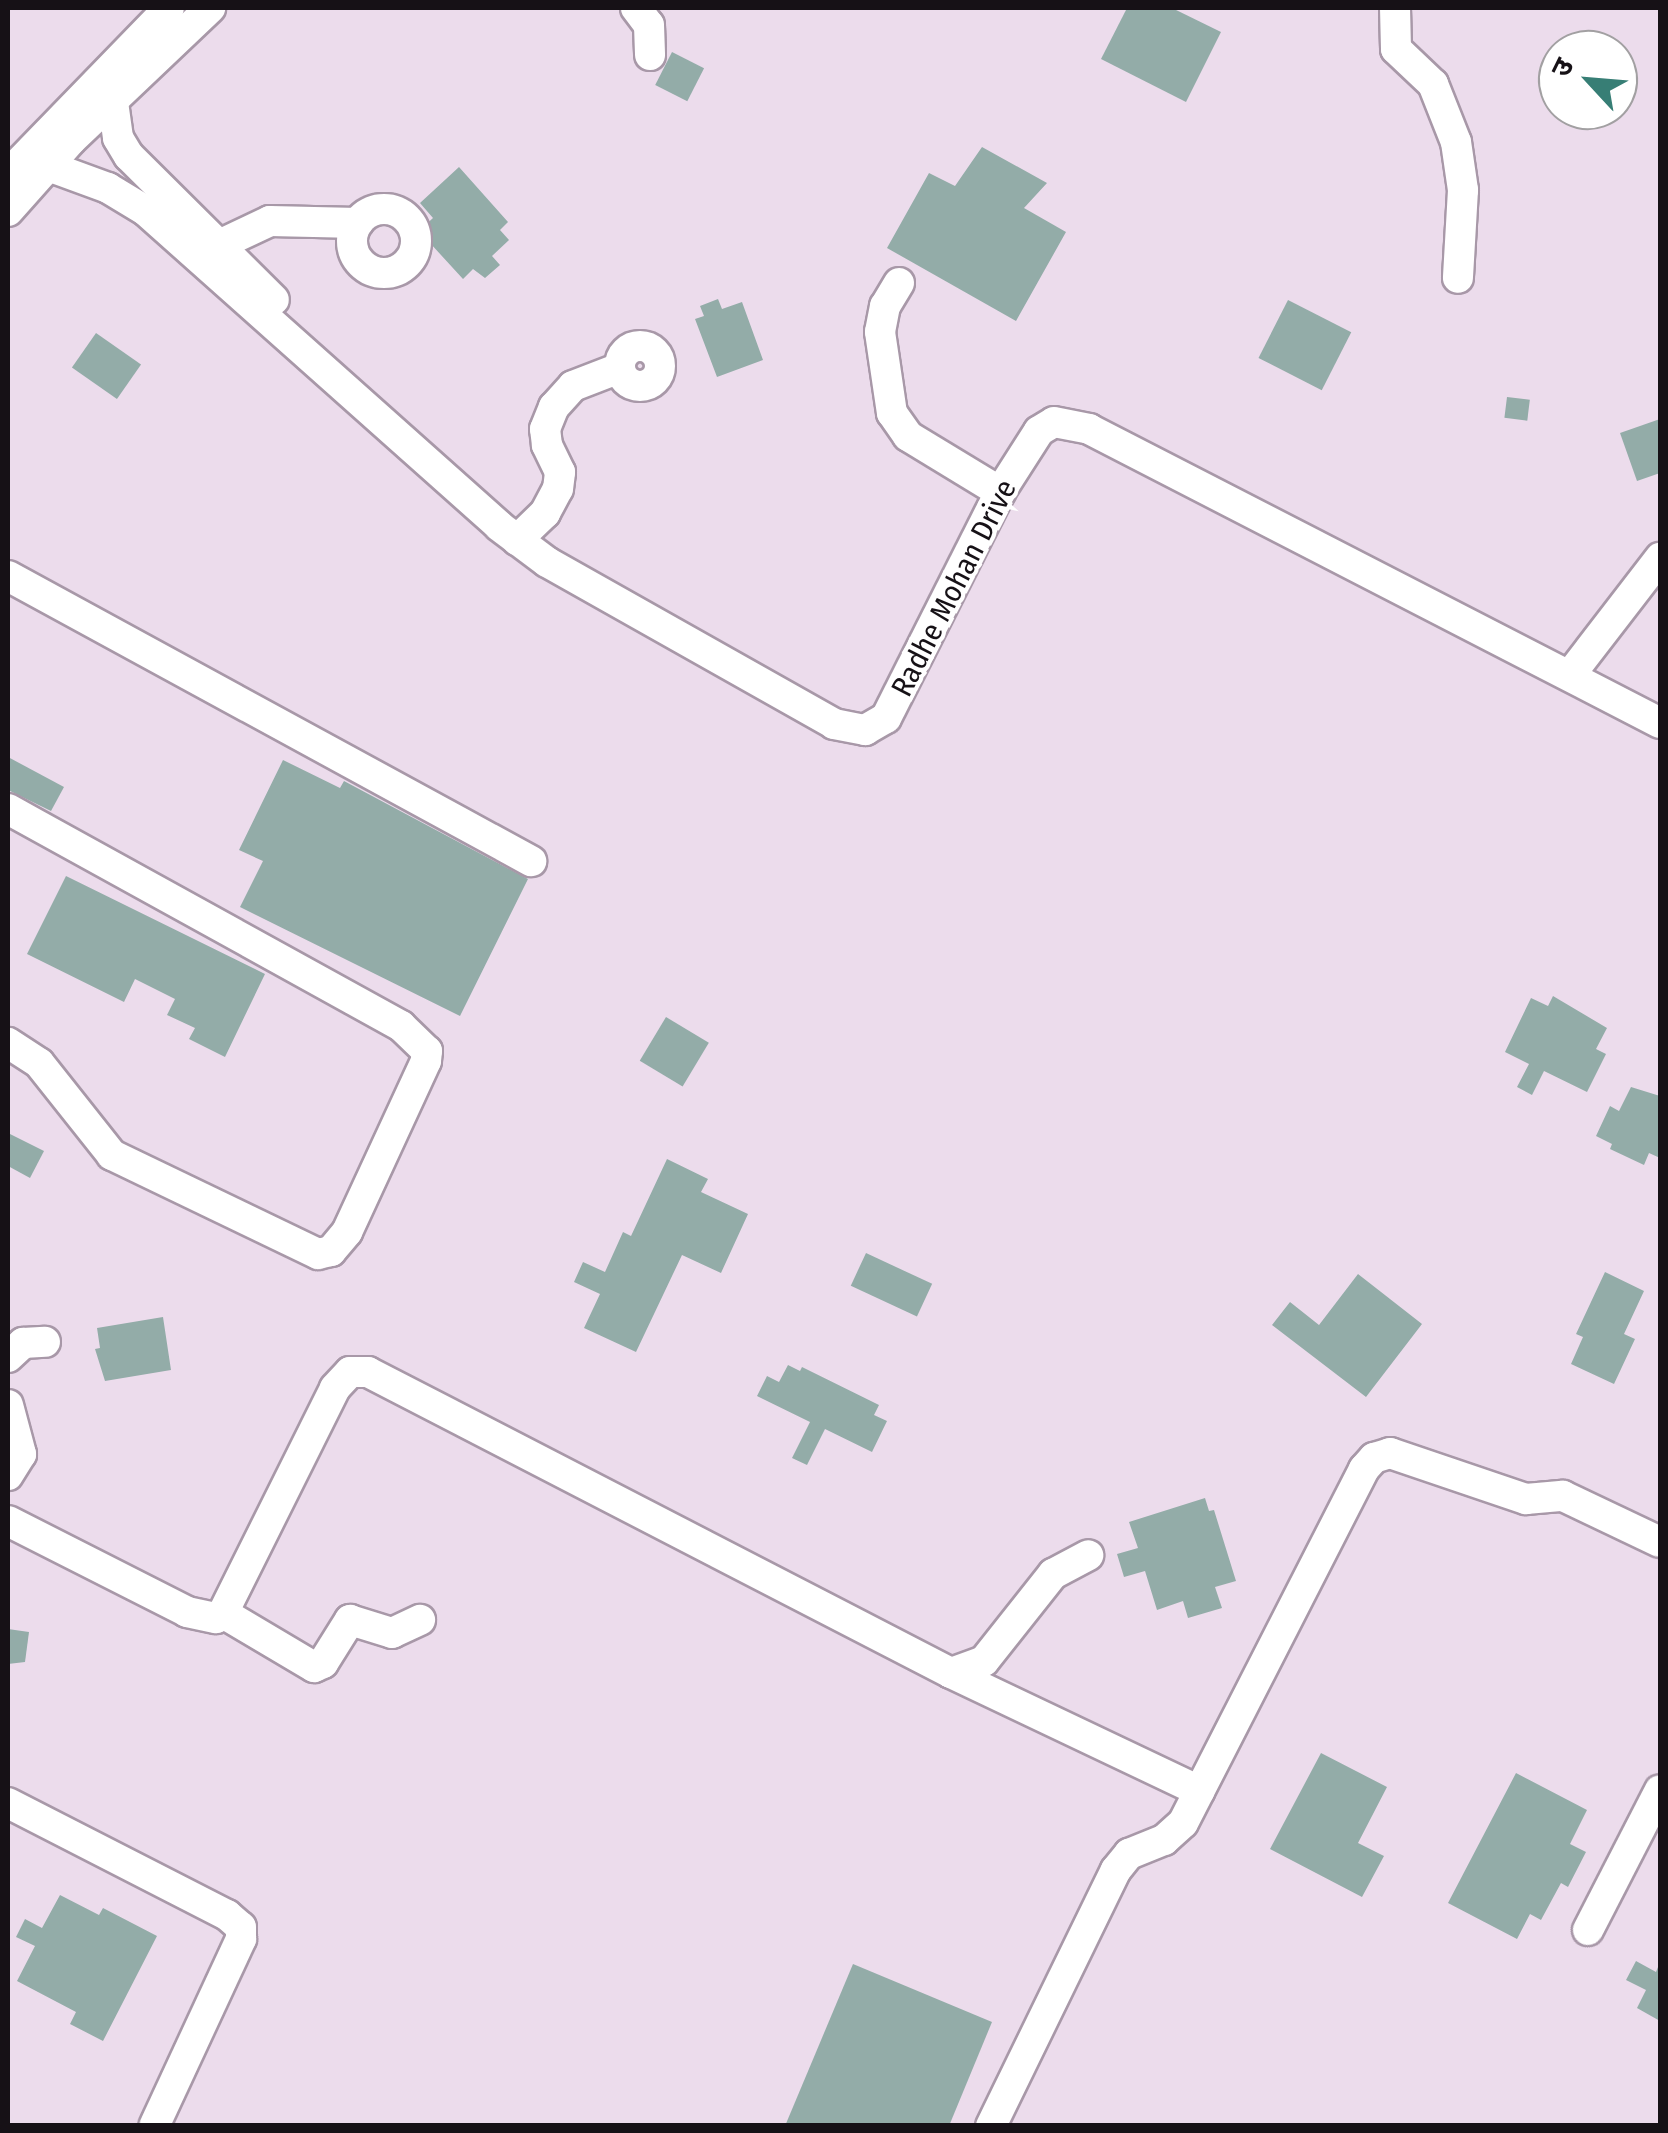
<!DOCTYPE html>
<html>
<head>
<meta charset="utf-8">
<style>
  body { margin:0 }
  #map { position:relative; width:1668px; height:2133px; overflow:hidden; background:#ecdcec; font-family:"Fira Sans Condensed","Noto Sans Devanagari",sans-serif }
  div>[style] { position:absolute }
  [style*='--x'] { left:calc(var(--x)*1px); top:calc(var(--y)*1px); width:calc(var(--w)*1px); rotate:calc(var(--a)*1deg) }
  .building>* { inset:0; background:#93aca8; transform-origin:0 0 }
  .roads { filter:drop-shadow(2px 0 #a898a8) drop-shadow(-2px 0 #a898a8) drop-shadow(0 2px #a898a8) drop-shadow(0 -2px #a898a8) }
  .minor>* { height:30px; margin:-15px; padding:0 15px; transform-origin:15px; border-radius:15px; background:#fff }
  .minor>.ring { margin:-15px; padding:0; box-sizing:content-box; background:none; border:30px solid #fff; border-radius:50% }
  span { translate:-50% -50%; white-space:nowrap; text-align:center; line-height:1.15; -webkit-text-stroke:8px #fff; paint-order:stroke }
  .street-label { font-size:30px; color:#161116 }
  .frame { position:absolute; inset:0; border:10px solid #161116; pointer-events:none }
  .north { position:absolute; left:1538px; top:30px; width:100px; height:100px; box-sizing:border-box; background:#fff; border:2px solid #a2a0a2; border-radius:50%; rotate:296deg; font-size:28px; font-weight:700; line-height:40px; text-align:center; color:#161116 }
  .north::after { content:''; display:block; margin:auto; width:35px; height:45px; background:#377e75; clip-path:polygon(50% 0,100% 100%,50% 72%,0 100%) }
</style>
</head>
<body>
<div id="map">
  <div class="building">
    <div style="clip-path:polygon(1127px 8px,1172px 8px,1221px 32px,1186px 102px,1101px 59px)"></div>
    <div style="left:672px;top:52px;width:36px;height:37px;rotate:27deg"></div>
    <div style="clip-path:polygon(982px 147px,1047px 183px,1024px 208px,1066px 232px,1016px 321px,887px 248px,929px 173px,955px 186px)"></div>
    <div style="clip-path:polygon(459px 167px,508px 222px,500px 230px,509px 240px,492px 256px,500px 265px,485px 278px,473px 269px,463px 279px,419px 231px,433px 218px,420px 203px)"></div>
    <div style="clip-path:polygon(718px 299px,722px 309px,742px 302px,763px 360px,717px 377px,695px 319px,704px 316px,700px 306px)"></div>
    <div style="left:1288px;top:300px;width:71px;height:65px;rotate:27deg"></div>
    <div style="left:96px;top:333px;width:55px;height:42px;rotate:35deg"></div>
    <div style="left:1507px;top:397px;width:23px;height:21px;rotate:7deg"></div>
    <div style="clip-path:polygon(1660px 419px,1660px 473px,1637px 481px,1620px 433px)"></div>
    <div style="clip-path:polygon(8px 757px,64px 787px,51px 811px,8px 790px)"></div>
    <div style="clip-path:polygon(283px 760px,340px 788px,344px 781px,528px 879px,460px 1016px,240px 907px,263px 861px,239px 850px)"></div>
    <div style="clip-path:polygon(66px 876px,265px 974px,225px 1057px,189px 1039px,195px 1028px,167px 1015px,175px 999px,135px 979px,124px 1002px,27px 954px)"></div>
    <div style="clip-path:polygon(1553px 996px,1607px 1028px,1596px 1049px,1606px 1054px,1587px 1092px,1544px 1071px,1532px 1095px,1517px 1087px,1529px 1064px,1505px 1052px,1531px 998px,1548px 1006px)"></div>
    <div style="left:666px;top:1017px;width:50px;height:51px;rotate:31deg"></div>
    <div style="clip-path:polygon(1631px 1087px,1660px 1096px,1660px 1158px,1649px 1153px,1644px 1165px,1610px 1149px,1612px 1144px,1596px 1136px,1610px 1106px,1619px 1111px)"></div>
    <div style="clip-path:polygon(8px 1133px,44px 1151px,30px 1178px,8px 1166px)"></div>
    <div style="clip-path:polygon(667px 1159px,708px 1179px,701px 1192px,748px 1214px,721px 1273px,682px 1255px,636px 1352px,584px 1328px,600px 1294px,574px 1282px,583px 1262px,605px 1272px,623px 1232px,631px 1236px)"></div>
    <div style="left:866px;top:1253px;width:73px;height:36px;rotate:25deg"></div>
    <div style="clip-path:polygon(1605px 1272px,1644px 1291px,1624px 1334px,1635px 1339px,1614px 1384px,1571px 1364px,1583px 1337px,1576px 1334px)"></div>
    <div style="clip-path:polygon(1358px 1274px,1422px 1324px,1366px 1397px,1272px 1325px,1290px 1302px,1319px 1325px)"></div>
    <div style="clip-path:polygon(163px 1317px,171px 1370px,105px 1381px,95px 1349px,100px 1348px,97px 1328px)"></div>
    <div style="clip-path:polygon(788px 1365px,800px 1371px,802px 1367px,879px 1405px,874px 1415px,887px 1421px,872px 1452px,825px 1429px,807px 1465px,792px 1458px,810px 1422px,757px 1396px,767px 1376px,779px 1382px)"></div>
    <div style="clip-path:polygon(1205px 1498px,1209px 1511px,1214px 1510px,1236px 1581px,1215px 1587px,1222px 1608px,1188px 1618px,1183px 1601px,1157px 1610px,1145px 1571px,1124px 1577px,1117px 1554px,1138px 1548px,1129px 1522px)"></div>
    <div style="clip-path:polygon(8px 1629px,29px 1632px,25px 1662px,8px 1664px)"></div>
    <div style="clip-path:polygon(1321px 1753px,1387px 1787px,1358px 1843px,1384px 1856px,1362px 1897px,1270px 1849px)"></div>
    <div style="clip-path:polygon(1516px 1773px,1587px 1810px,1570px 1844px,1586px 1852px,1568px 1887px,1561px 1883px,1541px 1920px,1530px 1914px,1517px 1939px,1448px 1903px)"></div>
    <div style="clip-path:polygon(60px 1895px,99px 1915px,103px 1908px,157px 1936px,103px 2041px,70px 2024px,76px 2012px,17px 1981px,35px 1946px,16px 1937px,25px 1919px,42px 1928px)"></div>
    <div style="clip-path:polygon(1636px 1961px,1656px 1972px,1660px 1962px,1660px 2021px,1637px 2008px,1646px 1990px,1626px 1980px)"></div>
    <div style="clip-path:polygon(853px 1964px,992px 2022px,949px 2126px,785px 2126px)"></div>
  </div>
  <div class="roads">
    <div class="minor">
      <div style="--x:636;--y:8;--w:21;--a:53"></div>
      <div style="--x:649;--y:25;--w:30;--a:88"></div>
      <div style="--x:1395;--y:8;--w:41;--a:88.6"></div>
      <div style="--x:1396;--y:49;--w:51;--a:43.4"></div>
      <div style="--x:1433;--y:84;--w:62;--a:68.4"></div>
      <div style="--x:1456;--y:142;--w:49;--a:81.7"></div>
      <div style="--x:1463;--y:190;--w:88;--a:93.3"></div>
      <div style="--x:113;--y:102;--w:36;--a:82"></div>
      <div style="--x:118;--y:138;--w:21;--a:59"></div>
      <div style="--x:129;--y:156;--w:204;--a:44.8"></div>
      <div style="--x:48;--y:166;--w:64;--a:20.1"></div>
      <div style="--x:108;--y:188;--w:44;--a:31.2"></div>
      <div style="--x:146;--y:211;--w:473;--a:41.7"></div>
      <div style="--x:499;--y:526;--w:60;--a:36.9"></div>
      <div style="--x:547;--y:562;--w:330;--a:29.4"></div>
      <div style="--x:834;--y:724;--w:32;--a:11"></div>
      <div style="--x:865;--y:730;--w:24;--a:-30"></div>
      <div style="--x:886;--y:718;--w:253;--a:-63.2"></div>
      <div style="--x:1000;--y:492;--w:72;--a:-57.4"></div>
      <div style="--x:1039;--y:431;--w:17;--a:-31"></div>
      <div style="--x:1054;--y:422;--w:36;--a:11"></div>
      <div style="--x:1089;--y:429;--w:642;--a:27.24"></div>
      <div style="--x:8;--y:174;--w:231;--a:-45.9"></div>
      <div class="ring" style="left:352px;top:209px;width:34px;height:34px"></div>
      <div style="--x:8;--y:211;--w:95;--a:-48.4"></div>
      <div style="--x:71;--y:140;--w:192;--a:-43.5"></div>
      <div style="--x:219;--y:245;--w:56;--a:-25.2"></div>
      <div style="--x:270;--y:221;--w:88;--a:1.3"></div>
      <div style="--x:899;--y:283;--w:27;--a:121"></div>
      <div style="--x:885;--y:306;--w:26;--a:101"></div>
      <div style="--x:880;--y:332;--w:82;--a:81.6"></div>
      <div style="--x:892;--y:413;--w:28;--a:55"></div>
      <div style="--x:908;--y:436;--w:108;--a:31.3"></div>
      <div class="ring" style="left:620px;top:346px;width:10px;height:10px"></div>
      <div style="--x:517;--y:540;--w:39;--a:-44"></div>
      <div style="--x:545;--y:513;--w:27;--a:-62"></div>
      <div style="--x:558;--y:489;--w:17;--a:-83"></div>
      <div style="--x:560;--y:472;--w:30;--a:-116"></div>
      <div style="--x:547;--y:445;--w:16;--a:-97"></div>
      <div style="--x:545;--y:429;--w:24;--a:-68"></div>
      <div style="--x:554;--y:407;--w:28;--a:-48"></div>
      <div style="--x:573;--y:386;--w:50;--a:-21"></div>
      <div style="--x:8;--y:576;--w:596;--a:28.59"></div>
      <div style="--x:1570;--y:675;--w:148;--a:-52.4"></div>
      <div style="--x:8;--y:809;--w:449;--a:28.9"></div>
      <div style="--x:401;--y:1026;--w:36;--a:44"></div>
      <div style="--x:427;--y:1051;--w:10;--a:96"></div>
      <div style="--x:426;--y:1061;--w:188;--a:114.8"></div>
      <div style="--x:347;--y:1232;--w:25;--a:130"></div>
      <div style="--x:331;--y:1251;--w:13;--a:167"></div>
      <div style="--x:318;--y:1254;--w:229;--a:-154.3"></div>
      <div style="--x:112;--y:1155;--w:117;--a:-128.4"></div>
      <div style="--x:39;--y:1063;--w:37;--a:-147"></div>
      <div style="--x:8;--y:1357;--w:21;--a:-43"></div>
      <div style="--x:23;--y:1343;--w:22;--a:-3"></div>
      <div style="--x:8;--y:1405;--w:51;--a:75.1"></div>
      <div style="--x:21;--y:1454;--w:25;--a:122"></div>
      <div style="--x:8;--y:1521;--w:201;--a:26.9"></div>
      <div style="--x:187;--y:1612;--w:30;--a:12"></div>
      <div style="--x:216;--y:1618;--w:9;--a:-36"></div>
      <div style="--x:223;--y:1613;--w:251;--a:-63.5"></div>
      <div style="--x:335;--y:1388;--w:22;--a:-47"></div>
      <div style="--x:350;--y:1372;--w:18;--a:0"></div>
      <div style="--x:368;--y:1372;--w:656;--a:27.31"></div>
      <div style="--x:951;--y:1673;--w:275;--a:25.4"></div>
      <div style="--x:223;--y:1613;--w:106;--a:30.7"></div>
      <div style="--x:314;--y:1667;--w:10;--a:-24"></div>
      <div style="--x:323;--y:1663;--w:51;--a:-57.9"></div>
      <div style="--x:350;--y:1620;--w:44;--a:17.2"></div>
      <div style="--x:392;--y:1633;--w:31;--a:-25"></div>
      <div style="--x:951;--y:1673;--w:35;--a:-20"></div>
      <div style="--x:984;--y:1661;--w:111;--a:-51.6"></div>
      <div style="--x:1053;--y:1574;--w:40;--a:-28"></div>
      <div style="--x:8;--y:1803;--w:246;--a:27.1"></div>
      <div style="--x:227;--y:1915;--w:18;--a:41"></div>
      <div style="--x:241;--y:1927;--w:12;--a:90"></div>
      <div style="--x:241;--y:1939;--w:206;--a:114.9"></div>
      <div style="--x:1588;--y:1930;--w:157;--a:-62.8"></div>
      <div style="--x:991;--y:2126;--w:285;--a:-64"></div>
      <div style="--x:1116;--y:1870;--w:21;--a:-51"></div>
      <div style="--x:1129;--y:1854;--w:38;--a:-22"></div>
      <div style="--x:1164;--y:1840;--w:25;--a:-42"></div>
      <div style="--x:1183;--y:1823;--w:398;--a:-62.9"></div>
      <div style="--x:1364;--y:1469;--w:15;--a:-48"></div>
      <div style="--x:1374;--y:1458;--w:17;--a:-17"></div>
      <div style="--x:1390;--y:1453;--w:144;--a:18.7"></div>
      <div style="--x:1526;--y:1499;--w:37;--a:-5"></div>
      <div style="--x:1563;--y:1496;--w:107;--a:25.4"></div>
    </div>
  </div>
  <div class="street-label">
    <span style="left:954px;top:588px;rotate:-63deg">Radhe Mohan Drive</span>
  </div>
  <div class="frame"></div>
  <div class="north">उ</div>
</div>
</body>
</html>
